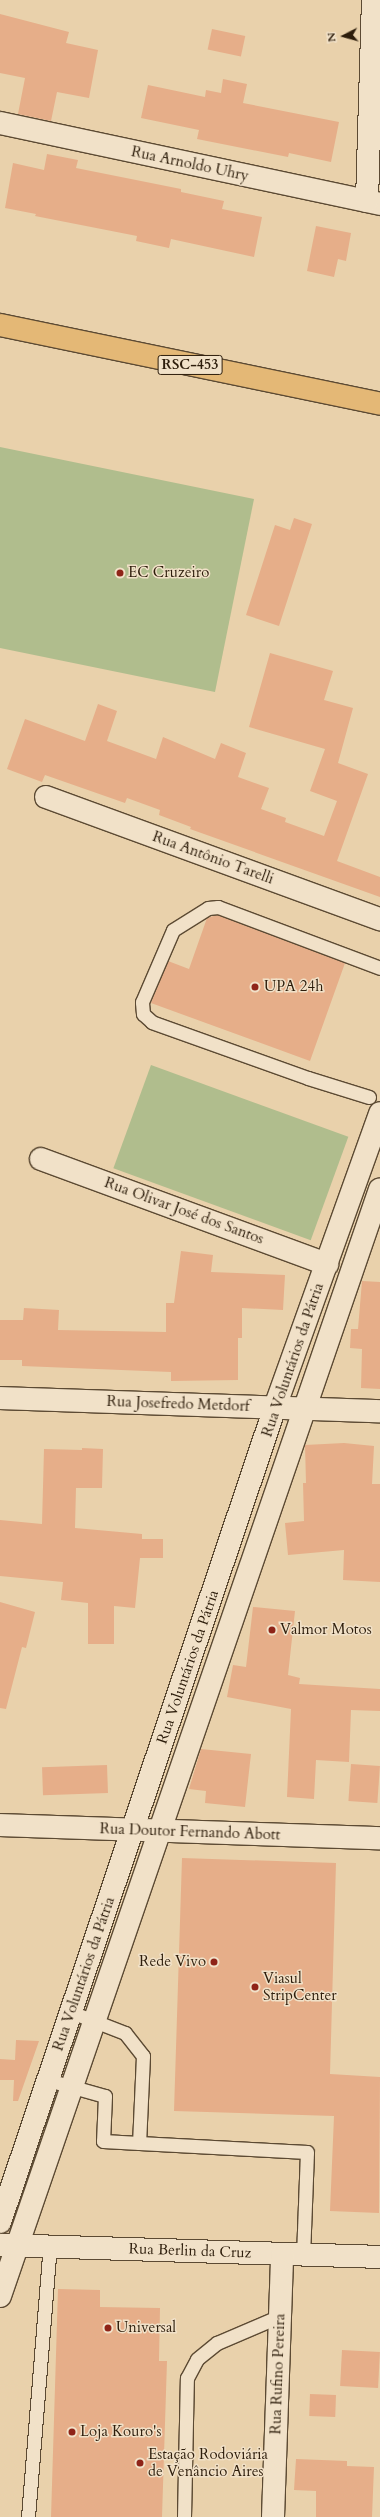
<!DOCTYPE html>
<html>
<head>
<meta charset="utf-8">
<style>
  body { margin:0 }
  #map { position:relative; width:380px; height:2517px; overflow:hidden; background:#e9d1ab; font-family:Cardo,serif }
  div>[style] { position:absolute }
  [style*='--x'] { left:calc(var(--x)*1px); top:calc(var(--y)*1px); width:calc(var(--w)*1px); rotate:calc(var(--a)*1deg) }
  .green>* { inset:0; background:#b0bd8d; transform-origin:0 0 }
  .building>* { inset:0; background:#e6ae89; transform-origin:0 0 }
  .roads { filter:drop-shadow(1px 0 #5c4a33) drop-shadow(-1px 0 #5c4a33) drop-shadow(0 1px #5c4a33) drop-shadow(0 -1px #5c4a33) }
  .lane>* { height:13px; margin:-6.5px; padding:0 6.5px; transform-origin:6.5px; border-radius:6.5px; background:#f1e1c8 }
  .street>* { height:22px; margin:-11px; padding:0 11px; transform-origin:11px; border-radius:11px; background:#f1e1c8 }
  .secondary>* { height:22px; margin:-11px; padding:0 11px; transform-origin:11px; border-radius:11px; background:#f1e1c8 }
  .highway>* { height:22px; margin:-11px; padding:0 11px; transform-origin:11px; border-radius:11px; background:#e4b876 }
  .dots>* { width:11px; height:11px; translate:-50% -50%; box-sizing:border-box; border:2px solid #f1e1c8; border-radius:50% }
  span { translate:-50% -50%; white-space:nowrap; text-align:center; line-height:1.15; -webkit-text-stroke:3px #f1e1c8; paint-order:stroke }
  .shield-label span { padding:1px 3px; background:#f1e1c8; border:1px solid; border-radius:3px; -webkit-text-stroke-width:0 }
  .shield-label { font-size:14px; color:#2d1d0b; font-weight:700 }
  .street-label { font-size:15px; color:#2d1d0b }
  .poi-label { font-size:15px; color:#2d1d0b }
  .left { translate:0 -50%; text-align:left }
  .right { translate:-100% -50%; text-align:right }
  .north { position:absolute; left:324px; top:16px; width:40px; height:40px; -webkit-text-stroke:3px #f1e1c8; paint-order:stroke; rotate:264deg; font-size:11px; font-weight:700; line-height:16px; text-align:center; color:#2d1d0b }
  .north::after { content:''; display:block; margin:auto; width:14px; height:18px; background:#2d1d0b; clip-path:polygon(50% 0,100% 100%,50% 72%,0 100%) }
</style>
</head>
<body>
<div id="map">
  <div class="green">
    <div style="clip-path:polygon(0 447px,254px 499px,215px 692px,0 648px)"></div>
    <div style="left:151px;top:1065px;width:210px;height:110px;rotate:20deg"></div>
  </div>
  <div class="building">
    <div style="clip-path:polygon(0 14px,69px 32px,66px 43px,98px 50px,89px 98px,57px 92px,51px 121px,18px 114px,25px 78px,0 73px)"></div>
    <div style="left:212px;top:29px;width:34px;height:21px;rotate:12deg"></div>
    <div style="clip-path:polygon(223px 79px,247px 84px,243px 103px,339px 122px,331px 162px,289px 153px,288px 157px,197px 139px,199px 130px,141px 118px,148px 85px,205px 97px,206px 90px,221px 93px)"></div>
    <div style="clip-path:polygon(47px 154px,78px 160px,76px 168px,181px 189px,181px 192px,224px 201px,222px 209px,262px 217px,254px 257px,171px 239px,169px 248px,136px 241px,137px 236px,35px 216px,36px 214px,5px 208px,13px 163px,44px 170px)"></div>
    <div style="clip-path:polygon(316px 226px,351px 233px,346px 261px,338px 259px,334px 277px,307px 271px)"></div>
    <div style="clip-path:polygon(294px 518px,312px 524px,279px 626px,246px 615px,275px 525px,290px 530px)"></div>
    <div style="clip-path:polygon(270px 653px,333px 671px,324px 700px,353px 708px,338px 763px,368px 774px,337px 861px,380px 877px,380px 897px,190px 829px,191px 827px,159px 815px,160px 810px,127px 798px,125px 803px,45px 775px,42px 782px,7px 769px,25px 719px,85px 741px,98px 704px,117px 711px,107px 741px,156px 759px,163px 737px,215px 759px,221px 743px,246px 753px,238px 777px,269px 788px,261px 809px,286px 818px,285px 822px,324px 836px,337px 801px,310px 791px,325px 749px,249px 727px)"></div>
    <div style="clip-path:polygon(217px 915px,345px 963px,310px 1061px,151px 1003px,168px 961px,189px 969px,207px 918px)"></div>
    <div style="clip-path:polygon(181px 1251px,213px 1255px,211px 1272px,285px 1275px,283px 1310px,242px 1308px,242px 1338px,238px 1338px,238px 1380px,171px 1381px,171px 1372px,22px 1366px,22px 1360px,0 1360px,0 1320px,23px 1320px,24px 1308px,59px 1310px,58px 1330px,166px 1332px,166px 1303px,174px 1303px)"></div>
    <div style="clip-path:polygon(362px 1281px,380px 1282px,380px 1389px,361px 1388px,362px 1349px,350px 1348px,351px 1329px,358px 1329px)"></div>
    <div style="clip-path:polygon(344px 1443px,374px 1446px,372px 1484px,380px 1484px,380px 1582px,343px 1580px,344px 1550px,288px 1555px,285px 1523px,304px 1521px,303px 1483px,306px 1483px,305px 1445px)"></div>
    <div style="clip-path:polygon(82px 1448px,103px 1449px,102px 1488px,76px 1488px,75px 1528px,142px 1534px,142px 1539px,163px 1539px,163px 1558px,140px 1558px,135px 1608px,114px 1606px,114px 1644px,88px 1644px,88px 1603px,61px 1600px,63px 1582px,0 1576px,0 1520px,42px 1524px,44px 1449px,82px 1450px)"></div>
    <div style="clip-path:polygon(0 1602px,35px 1612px,26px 1648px,22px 1647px,6px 1709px,0 1708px)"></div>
    <div style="clip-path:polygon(253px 1607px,295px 1611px,288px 1675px,300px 1678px,299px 1684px,380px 1689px,380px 1711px,351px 1710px,349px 1762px,316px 1760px,314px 1799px,287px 1797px,291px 1709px,227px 1697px,233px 1665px,246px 1667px)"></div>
    <div style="clip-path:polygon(201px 1749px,251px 1754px,245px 1807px,205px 1803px,206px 1791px,189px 1789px)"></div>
    <div style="left:351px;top:1764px;width:29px;height:37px;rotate:4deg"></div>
    <div style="left:107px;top:1765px;width:28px;height:65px;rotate:88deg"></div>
    <div style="clip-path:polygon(182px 1858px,336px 1863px,330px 2074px,380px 2077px,379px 2213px,330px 2211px,334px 2116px,174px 2111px)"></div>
    <div style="clip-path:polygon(16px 2040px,39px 2041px,18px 2101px,13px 2101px,14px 2080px,0 2080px,0 2059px,15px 2060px)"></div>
    <div style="clip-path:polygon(58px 2289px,100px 2290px,100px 2307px,160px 2308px,159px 2361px,167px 2361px,162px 2517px,51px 2517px)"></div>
    <div style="left:342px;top:2350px;width:38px;height:36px;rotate:3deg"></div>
    <div style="left:310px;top:2394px;width:26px;height:22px;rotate:2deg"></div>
    <div style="clip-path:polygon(296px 2459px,347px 2461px,347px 2466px,374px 2467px,372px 2517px,316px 2517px,316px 2491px,294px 2490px)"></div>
  </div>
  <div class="roads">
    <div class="lane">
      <div style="--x:369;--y:1097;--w:64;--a:-162.7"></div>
      <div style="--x:308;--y:1078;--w:166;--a:-160.3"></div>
      <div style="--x:152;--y:1022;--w:12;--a:-138"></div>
      <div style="--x:143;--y:1014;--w:12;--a:-95"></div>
      <div style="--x:142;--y:1002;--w:78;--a:-66.7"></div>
      <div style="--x:173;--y:930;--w:41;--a:-32.2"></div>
      <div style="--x:208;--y:908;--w:10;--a:-6"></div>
      <div style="--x:218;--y:907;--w:173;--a:20.6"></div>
      <div style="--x:71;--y:2012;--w:58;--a:21.3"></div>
      <div style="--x:125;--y:2033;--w:29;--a:52"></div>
      <div style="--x:143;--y:2056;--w:87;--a:92.6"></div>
      <div style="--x:139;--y:2143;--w:168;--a:3.1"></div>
      <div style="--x:307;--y:2152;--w:103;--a:92.2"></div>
      <div style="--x:48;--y:2080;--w:59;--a:15.7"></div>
      <div style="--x:105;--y:2096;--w:45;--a:92.5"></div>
      <div style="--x:103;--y:2141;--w:36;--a:3"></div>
      <div style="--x:28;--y:2517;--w:272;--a:-85.4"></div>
      <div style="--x:184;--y:2517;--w:139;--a:-88.8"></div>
      <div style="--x:187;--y:2378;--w:21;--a:-62"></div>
      <div style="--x:197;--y:2359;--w:26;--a:-39"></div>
      <div style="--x:217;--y:2343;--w:69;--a:-23.2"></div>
    </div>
    <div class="street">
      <div style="--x:0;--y:123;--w:389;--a:12"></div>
      <div style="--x:367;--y:201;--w:201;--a:-88.3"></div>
      <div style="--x:46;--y:797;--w:356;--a:20.1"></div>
      <div style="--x:41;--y:1159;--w:305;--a:20.2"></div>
      <div style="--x:0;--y:1398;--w:380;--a:2"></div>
      <div style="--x:0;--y:1825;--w:380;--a:2"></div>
      <div style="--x:0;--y:2245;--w:380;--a:1.8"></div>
      <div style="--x:273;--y:2517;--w:263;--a:-88"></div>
    </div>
    <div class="secondary">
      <div style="--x:0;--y:2222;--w:860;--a:-71.35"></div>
      <div style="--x:275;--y:1407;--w:312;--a:-70.3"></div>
      <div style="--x:0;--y:2296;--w:1170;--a:-71.05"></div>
    </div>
    <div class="highway">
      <div style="--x:0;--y:325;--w:388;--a:11.7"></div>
    </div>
  </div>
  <div class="dots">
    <div style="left:120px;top:573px;background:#8f2418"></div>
    <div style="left:255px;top:987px;background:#8f2418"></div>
    <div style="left:272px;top:1630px;background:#8f2418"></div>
    <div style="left:214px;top:1962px;background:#8f2418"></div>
    <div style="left:255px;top:1987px;background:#8f2418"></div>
    <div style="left:108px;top:2328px;background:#8f2418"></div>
    <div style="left:72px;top:2432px;background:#8f2418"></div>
    <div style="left:140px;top:2463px;background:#8f2418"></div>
  </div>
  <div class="shield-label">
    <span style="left:190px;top:365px">RSC-453</span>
  </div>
  <div class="street-label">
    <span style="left:190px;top:164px;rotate:12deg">Rua Arnoldo Uhry</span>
    <span style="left:213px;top:858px;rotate:20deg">Rua Antônio Tarelli</span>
    <span style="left:184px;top:1211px;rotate:20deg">Rua Olivar José dos Santos</span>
    <span style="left:293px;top:1360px;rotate:-71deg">Rua Voluntários da Pátria</span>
    <span style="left:178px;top:1404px;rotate:2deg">Rua Josefredo Metdorf</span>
    <span style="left:188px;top:1667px;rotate:-71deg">Rua Voluntários da Pátria</span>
    <span style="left:190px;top:1832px;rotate:2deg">Rua Doutor Fernando Abott</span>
    <span style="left:84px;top:1974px;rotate:-71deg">Rua Voluntários da Pátria</span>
    <span style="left:190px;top:2251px;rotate:2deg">Rua Berlin da Cruz</span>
    <span style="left:278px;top:2374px;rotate:-88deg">Rua Rufino Pereira</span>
  </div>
  <div class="poi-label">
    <span class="left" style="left:128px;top:573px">EC Cruzeiro</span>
    <span class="left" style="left:264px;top:987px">UPA 24h</span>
    <span class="left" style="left:280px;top:1630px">Valmor Motos</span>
    <span class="right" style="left:206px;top:1962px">Rede Vivo</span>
    <span class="left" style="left:263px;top:1987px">Viasul<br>StripCenter</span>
    <span class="left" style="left:116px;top:2328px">Universal</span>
    <span class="left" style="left:80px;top:2432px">Loja Kouro's</span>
    <span class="left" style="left:148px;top:2463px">Estação Rodoviária<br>de Venâncio Aires</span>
  </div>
  <div class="north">N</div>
</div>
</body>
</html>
